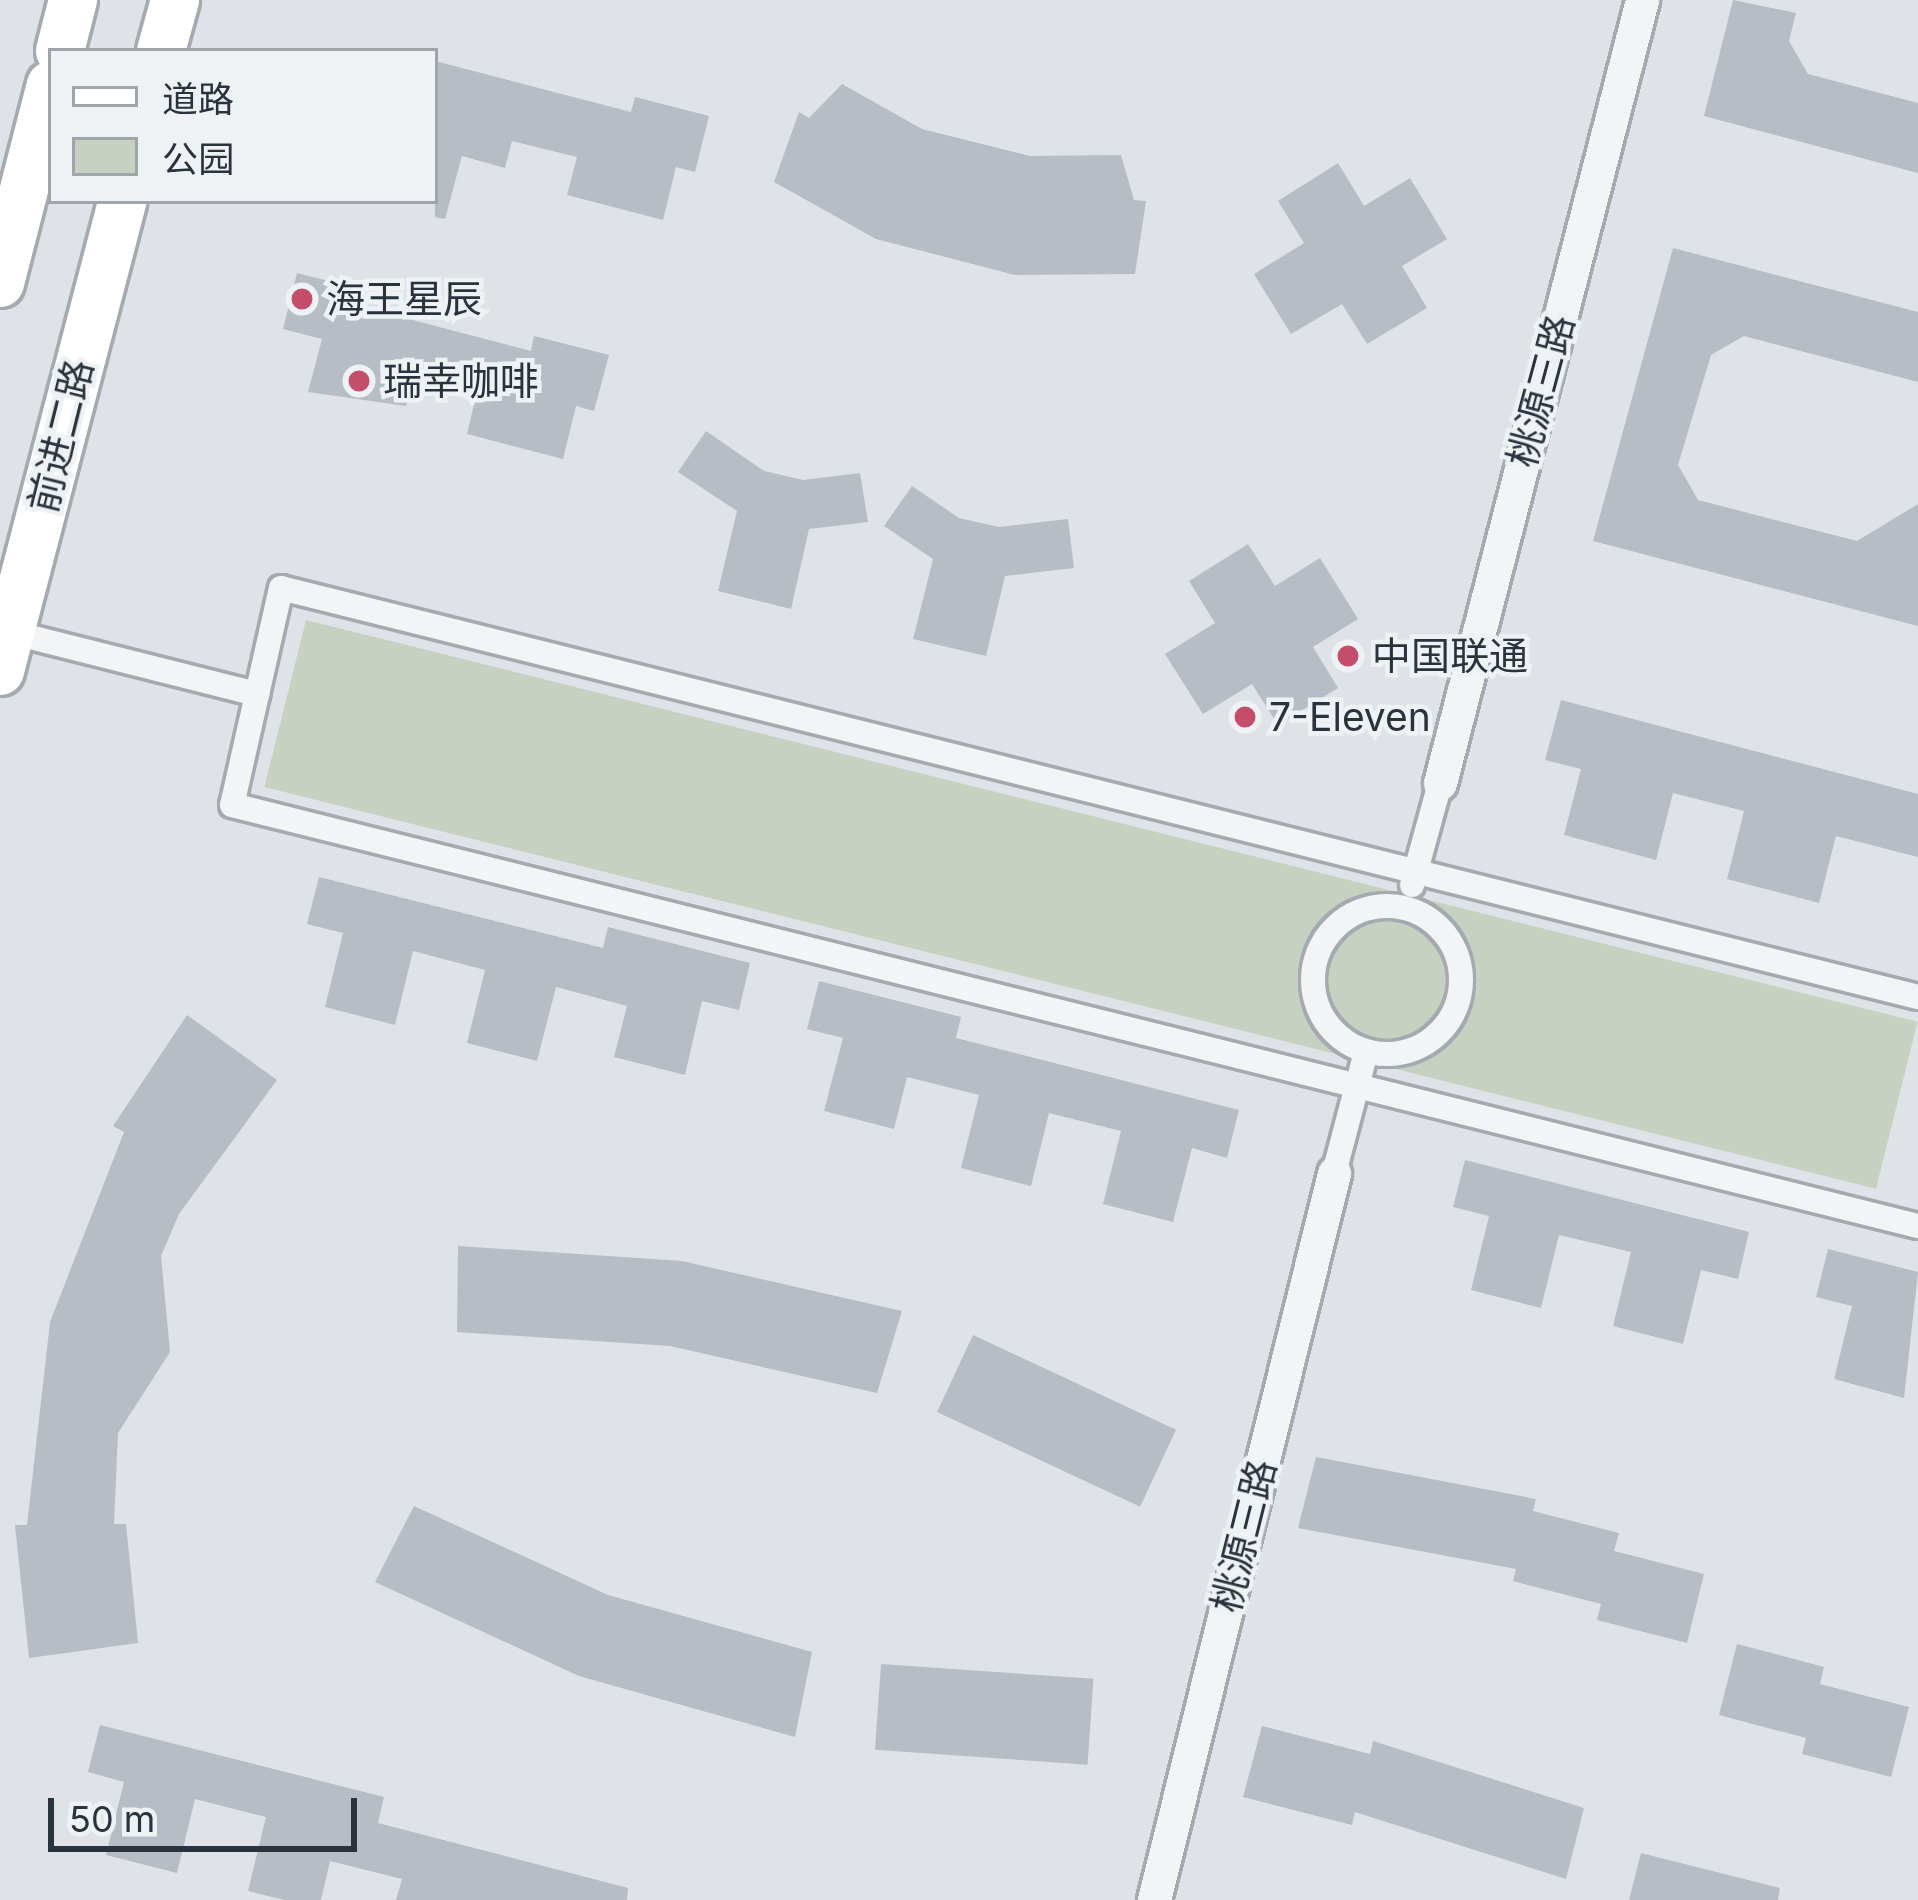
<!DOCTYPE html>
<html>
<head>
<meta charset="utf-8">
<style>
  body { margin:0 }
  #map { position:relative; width:1918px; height:1900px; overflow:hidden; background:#dfe3e7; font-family:Inter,"Noto Sans SC",sans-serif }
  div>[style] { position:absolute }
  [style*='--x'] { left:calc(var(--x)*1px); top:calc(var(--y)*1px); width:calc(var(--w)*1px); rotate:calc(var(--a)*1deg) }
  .green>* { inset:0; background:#c6d1c1; transform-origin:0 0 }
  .building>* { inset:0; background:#b7bdc4; transform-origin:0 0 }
  .roads { filter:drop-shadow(3px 0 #a5aab1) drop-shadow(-3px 0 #a5aab1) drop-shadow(0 3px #a5aab1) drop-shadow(0 -3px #a5aab1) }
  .pedestrian>* { height:24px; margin:-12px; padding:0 12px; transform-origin:12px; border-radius:12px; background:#f2f4f6 }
  .pedestrian>.ring { margin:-12px; padding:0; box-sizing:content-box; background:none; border:24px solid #f2f4f6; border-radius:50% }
  .minor>* { height:33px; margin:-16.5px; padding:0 16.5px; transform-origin:16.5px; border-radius:16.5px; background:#f2f4f6 }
  .secondary>* { height:48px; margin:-24px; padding:0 24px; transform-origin:24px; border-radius:24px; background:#fff }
  .dots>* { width:33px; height:33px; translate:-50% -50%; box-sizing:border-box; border:6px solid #eef2f5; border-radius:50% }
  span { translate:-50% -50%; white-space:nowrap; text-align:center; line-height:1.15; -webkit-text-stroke:9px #eef2f5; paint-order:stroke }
  .poi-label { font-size:39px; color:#29323d }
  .left { translate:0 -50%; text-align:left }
  .street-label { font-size:39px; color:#29323d }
  .legend { position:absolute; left:48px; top:48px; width:390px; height:156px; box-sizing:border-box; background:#eef2f5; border:3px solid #9fa5ab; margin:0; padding:15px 21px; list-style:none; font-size:36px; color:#29323d }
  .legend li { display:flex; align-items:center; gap:24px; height:60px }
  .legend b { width:60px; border:3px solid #9fa5ab }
  .scale { position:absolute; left:48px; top:1798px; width:309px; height:54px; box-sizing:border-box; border:6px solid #29323d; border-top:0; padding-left:15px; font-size:36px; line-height:42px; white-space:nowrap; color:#29323d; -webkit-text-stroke:9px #eef2f5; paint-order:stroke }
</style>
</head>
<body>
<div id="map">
  <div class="green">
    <div style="left:306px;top:620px;width:1661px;height:172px;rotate:14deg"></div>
  </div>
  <div class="building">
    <div style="clip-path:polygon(1733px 0,1796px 13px,1789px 41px,1808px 74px,1918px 103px,1918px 173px,1704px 116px)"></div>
    <div style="clip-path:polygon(435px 61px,631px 112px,635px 97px,709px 116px,695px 172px,676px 167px,663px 220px,567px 195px,577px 157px,512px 141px,505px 168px,462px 156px,445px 219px,435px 217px)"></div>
    <div style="clip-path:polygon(842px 84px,922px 129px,1030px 156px,1121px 155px,1134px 200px,1146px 201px,1135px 274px,1015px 275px,876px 239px,774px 182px,799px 112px,809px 118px)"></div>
    <div style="clip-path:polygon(1338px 163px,1364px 206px,1410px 178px,1447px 239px,1402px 266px,1427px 308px,1367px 344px,1342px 304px,1291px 334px,1254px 274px,1304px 243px,1278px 201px)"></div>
    <div style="clip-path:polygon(1673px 248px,1918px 312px,1918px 382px,1744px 336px,1711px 355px,1678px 465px,1698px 500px,1857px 541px,1918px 504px,1918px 626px,1593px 541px)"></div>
    <div style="clip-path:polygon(297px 273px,348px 286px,344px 302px,531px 351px,534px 336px,609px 355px,594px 411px,576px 406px,563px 459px,467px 434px,476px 396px,412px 379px,406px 406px,308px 392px,322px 339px,283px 329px)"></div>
    <div style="clip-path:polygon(706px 431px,764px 471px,803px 480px,860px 473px,868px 522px,809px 529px,791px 609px,718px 591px,737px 511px,678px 472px)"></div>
    <div style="clip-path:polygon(912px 486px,959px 518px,999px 527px,1068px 519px,1074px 568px,1005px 576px,986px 656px,913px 639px,933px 559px,884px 526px)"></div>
    <div style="clip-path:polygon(1248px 544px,1275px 586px,1320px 558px,1358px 619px,1313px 647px,1338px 688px,1278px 725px,1252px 684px,1203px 714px,1165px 654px,1215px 623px,1189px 581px)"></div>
    <div style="clip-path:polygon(1561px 700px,1918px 794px,1918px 857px,1836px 836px,1819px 903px,1727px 879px,1744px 811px,1673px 793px,1656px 860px,1564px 835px,1581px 769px,1545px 760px)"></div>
    <div style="clip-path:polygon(319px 877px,603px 948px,608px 927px,750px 963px,739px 1010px,702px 1001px,685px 1075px,614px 1057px,627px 1006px,556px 987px,537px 1061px,467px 1043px,485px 970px,413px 951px,395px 1025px,325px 1007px,343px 933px,307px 924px)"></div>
    <div style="clip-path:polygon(819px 981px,961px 1017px,956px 1038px,1239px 1110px,1227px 1158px,1192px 1148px,1173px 1222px,1103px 1204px,1121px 1131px,1049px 1113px,1031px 1186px,961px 1168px,979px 1095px,907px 1077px,894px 1129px,824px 1111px,843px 1038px,807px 1029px)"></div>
    <div style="clip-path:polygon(187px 1015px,277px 1080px,179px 1214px,161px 1256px,170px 1352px,118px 1433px,114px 1524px,126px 1524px,138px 1643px,29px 1658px,15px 1525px,27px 1525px,50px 1322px,124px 1132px,113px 1126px)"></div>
    <div style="clip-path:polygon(1465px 1160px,1749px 1232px,1738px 1279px,1701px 1270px,1683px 1344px,1613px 1326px,1631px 1252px,1559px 1235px,1541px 1308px,1471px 1290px,1489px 1216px,1453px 1207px)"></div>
    <div style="clip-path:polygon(458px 1246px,682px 1261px,902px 1311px,877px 1393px,670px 1346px,457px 1332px)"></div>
    <div style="clip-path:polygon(1828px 1249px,1918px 1272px,1904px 1398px,1834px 1379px,1852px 1306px,1816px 1297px)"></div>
    <div style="left:973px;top:1335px;width:224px;height:85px;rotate:25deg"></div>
    <div style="clip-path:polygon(1316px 1457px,1536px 1499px,1533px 1511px,1619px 1533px,1614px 1551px,1704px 1574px,1687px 1643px,1597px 1620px,1601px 1604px,1513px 1581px,1516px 1569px,1298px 1528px)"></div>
    <div style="clip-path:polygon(414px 1506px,608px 1595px,812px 1652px,795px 1737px,579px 1676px,375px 1582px)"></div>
    <div style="clip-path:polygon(1737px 1644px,1824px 1667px,1820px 1684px,1909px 1707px,1891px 1777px,1802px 1754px,1806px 1738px,1719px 1715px)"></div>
    <div style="left:881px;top:1664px;width:213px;height:86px;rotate:4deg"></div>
    <div style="clip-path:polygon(100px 1725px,384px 1797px,378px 1823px,628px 1888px,627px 1900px,396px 1900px,402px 1879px,330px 1861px,321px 1900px,284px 1900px,248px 1891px,266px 1817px,195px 1799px,177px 1873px,106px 1855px,124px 1782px,88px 1772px)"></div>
    <div style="clip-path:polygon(1262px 1726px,1370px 1754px,1373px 1741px,1584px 1808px,1566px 1879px,1355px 1812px,1352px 1825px,1243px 1797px)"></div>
    <div style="clip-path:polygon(1641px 1853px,1780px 1888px,1778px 1900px,1629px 1900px)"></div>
  </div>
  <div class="roads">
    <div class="pedestrian">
      <div style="--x:10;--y:632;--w:255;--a:14.1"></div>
      <div style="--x:1412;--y:885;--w:106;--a:-74.6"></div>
      <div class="ring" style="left:1313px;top:906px;width:124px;height:124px"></div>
      <div style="--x:1918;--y:997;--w:1687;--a:-165.97"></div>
      <div style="--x:281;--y:588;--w:222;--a:102.7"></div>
      <div style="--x:232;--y:805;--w:1738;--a:14.02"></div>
      <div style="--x:1334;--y:1173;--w:125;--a:-75.2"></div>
    </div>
    <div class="minor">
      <div style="--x:1440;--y:783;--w:809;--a:-75.53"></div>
      <div style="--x:1154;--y:1900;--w:749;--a:-76.09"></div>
    </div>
    <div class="secondary">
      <div style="--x:60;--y:51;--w:53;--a:-75.7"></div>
      <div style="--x:161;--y:51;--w:53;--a:-74.6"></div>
      <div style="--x:0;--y:283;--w:204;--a:-75.6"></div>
      <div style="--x:0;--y:671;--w:486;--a:-75.4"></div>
    </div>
  </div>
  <div class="dots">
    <div style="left:302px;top:299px;background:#c44d6b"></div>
    <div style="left:359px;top:381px;background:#c44d6b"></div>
    <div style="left:1348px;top:656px;background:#c44d6b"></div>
    <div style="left:1245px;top:717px;background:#c44d6b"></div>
  </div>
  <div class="poi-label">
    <span class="left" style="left:326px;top:299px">海王星辰</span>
    <span class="left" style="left:383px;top:381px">瑞幸咖啡</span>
    <span class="left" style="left:1372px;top:656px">中国联通</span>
    <span class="left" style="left:1269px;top:717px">7-Eleven</span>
  </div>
  <div class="street-label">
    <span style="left:1541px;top:391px;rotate:-75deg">桃源三路</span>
    <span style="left:61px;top:436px;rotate:-76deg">前进二路</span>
    <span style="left:1244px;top:1536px;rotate:-76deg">桃源三路</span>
  </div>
  <ul class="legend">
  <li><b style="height:15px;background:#fff"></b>道路</li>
  <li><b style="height:33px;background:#c6d1c1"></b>公园</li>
  </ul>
  <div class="scale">50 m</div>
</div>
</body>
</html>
